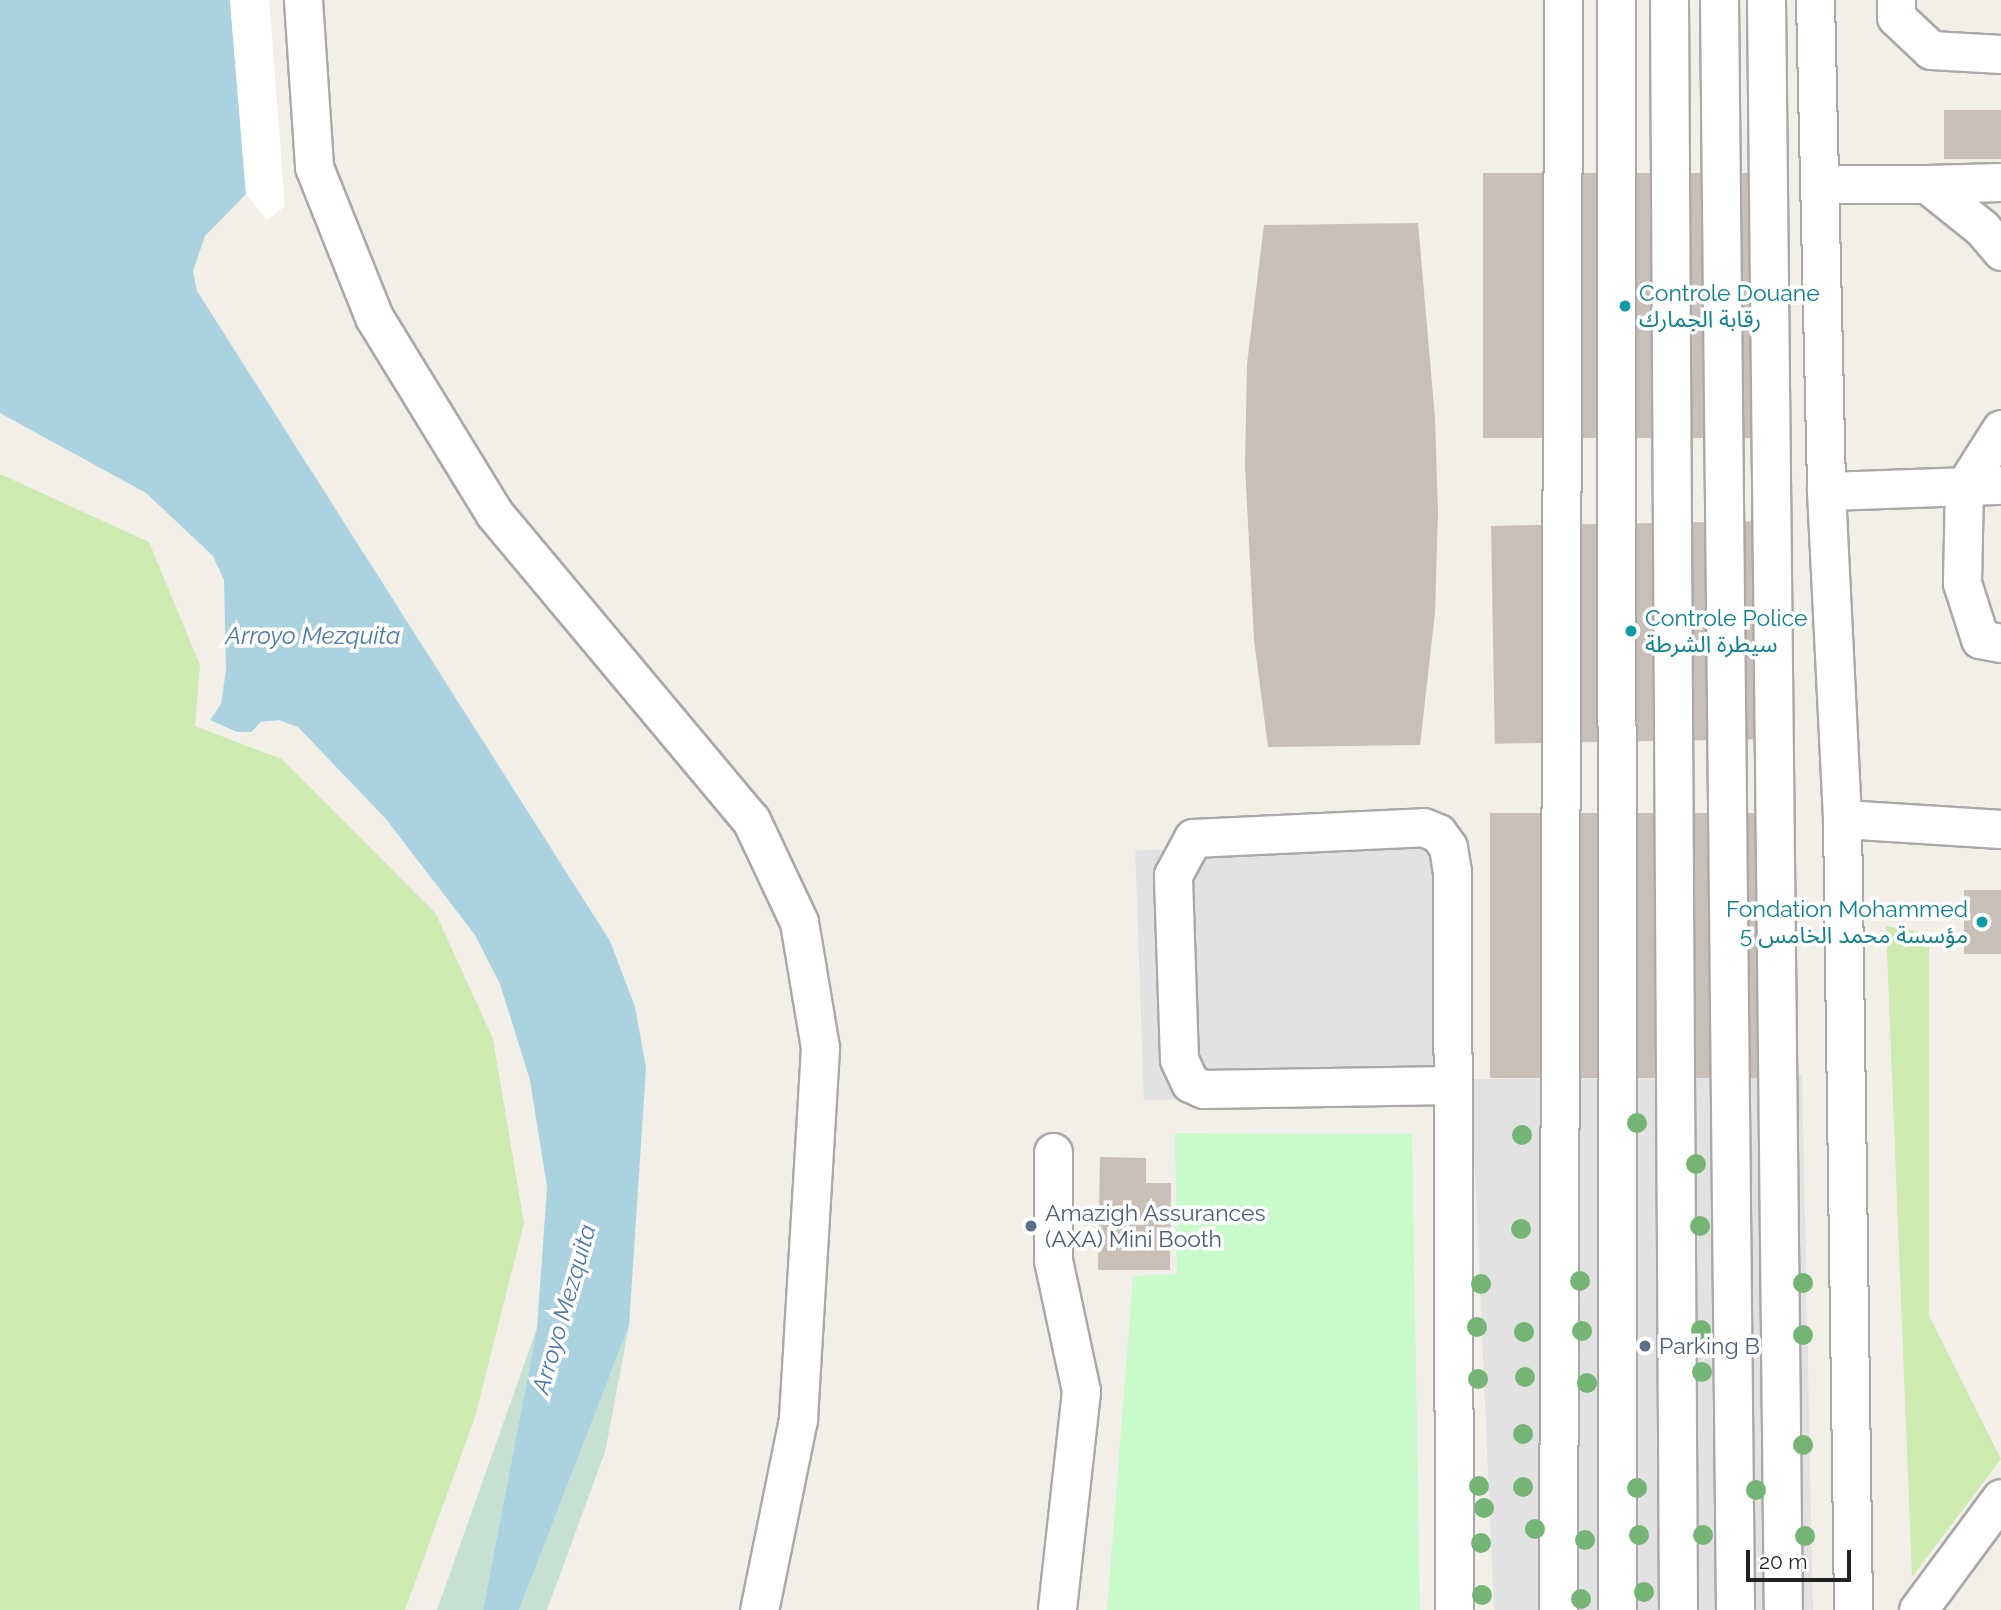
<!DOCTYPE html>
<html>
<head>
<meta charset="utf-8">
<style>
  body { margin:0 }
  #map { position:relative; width:2001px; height:1610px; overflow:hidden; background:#f2efe9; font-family:Raleway,"Noto Sans Arabic",sans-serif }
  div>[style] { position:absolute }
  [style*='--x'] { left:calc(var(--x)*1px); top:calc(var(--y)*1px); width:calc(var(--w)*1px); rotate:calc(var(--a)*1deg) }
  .grass>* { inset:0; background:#cdebb0 }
  .wetland>* { inset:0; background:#c6e0d4 }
  .park>* { inset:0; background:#c8facc }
  .parking>* { inset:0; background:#e2e2e2; transform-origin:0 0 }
  .water>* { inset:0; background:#aad3df }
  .pier>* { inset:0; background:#fff }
  .building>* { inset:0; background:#c7bfb8; transform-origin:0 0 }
  .roads { filter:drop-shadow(2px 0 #a9a9a9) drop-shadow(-2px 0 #a9a9a9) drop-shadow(0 2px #a9a9a9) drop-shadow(0 -2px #a9a9a9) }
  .minor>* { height:37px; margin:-18.5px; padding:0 18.5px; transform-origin:18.5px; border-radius:18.5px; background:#fff }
  .trees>* { width:20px; height:20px; margin:-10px; border-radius:50%; background:#74b475 }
  .dots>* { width:19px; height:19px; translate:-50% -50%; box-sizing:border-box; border:4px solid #fff; border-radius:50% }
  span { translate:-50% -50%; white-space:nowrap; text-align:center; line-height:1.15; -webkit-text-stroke:7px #fff; paint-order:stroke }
  .culture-label { font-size:23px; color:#0d838f }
  .left { translate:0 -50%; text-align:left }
  .right { translate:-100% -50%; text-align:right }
  .service-label { font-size:23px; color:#4e5e75 }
  .water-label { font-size:24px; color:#4a7aab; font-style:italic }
  .scale { position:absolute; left:1746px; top:1550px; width:105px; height:32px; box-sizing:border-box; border:4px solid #222; border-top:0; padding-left:9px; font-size:21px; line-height:24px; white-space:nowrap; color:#222; -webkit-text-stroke:5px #fff; paint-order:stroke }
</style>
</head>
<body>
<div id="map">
  <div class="grass">
    <div style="clip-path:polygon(0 474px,149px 542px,200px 665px,195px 726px,282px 759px,436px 914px,493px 1039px,524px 1223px,475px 1417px,405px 1610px,0 1610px)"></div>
    <div style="clip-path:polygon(1886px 926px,1929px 933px,1929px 1316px,2001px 1459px,1912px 1577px)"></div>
  </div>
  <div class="wetland">
    <div style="clip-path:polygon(629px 1326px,605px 1452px,547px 1610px,519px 1610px)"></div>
    <div style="clip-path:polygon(537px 1328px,483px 1610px,437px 1610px)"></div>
  </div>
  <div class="park">
    <div style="clip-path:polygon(1175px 1133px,1412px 1134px,1420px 1610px,1107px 1610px,1133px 1276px,1177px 1274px)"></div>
  </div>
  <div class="parking">
    <div style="left:1438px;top:840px;width:250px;height:303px;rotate:88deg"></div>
    <div style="clip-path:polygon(1802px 1074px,1813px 1610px,1494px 1610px,1471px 1079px,1776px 1078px)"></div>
  </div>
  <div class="water">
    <div style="clip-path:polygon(0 0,230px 0,246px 194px,205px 236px,193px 271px,197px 291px,610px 941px,635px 1007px,646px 1068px,629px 1326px,519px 1610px,483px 1610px,537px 1328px,547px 1187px,530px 1080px,500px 984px,475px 935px,386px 819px,298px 727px,279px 720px,261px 722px,251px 732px,237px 732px,210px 720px,221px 704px,226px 670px,224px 580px,213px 556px,146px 493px,0 413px)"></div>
  </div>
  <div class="pier">
    <div style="clip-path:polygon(230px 0,269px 0,285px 206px,267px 220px,246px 194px)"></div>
  </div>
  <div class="building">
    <div style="left:2001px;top:110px;width:49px;height:57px;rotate:90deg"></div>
    <div style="left:1483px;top:173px;width:285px;height:265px"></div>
    <div style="clip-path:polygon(1418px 223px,1435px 418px,1438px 512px,1435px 613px,1420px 745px,1268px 747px,1254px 640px,1245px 465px,1247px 364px,1264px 225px)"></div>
    <div style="left:1771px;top:521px;width:218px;height:280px;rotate:89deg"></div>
    <div style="left:1774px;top:813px;width:265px;height:284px;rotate:90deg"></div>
    <div style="left:1964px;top:890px;width:37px;height:64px"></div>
    <div style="clip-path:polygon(1100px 1157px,1146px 1158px,1146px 1183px,1171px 1183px,1170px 1270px,1098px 1270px)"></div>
  </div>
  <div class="roads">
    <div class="minor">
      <div style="--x:303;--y:0;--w:167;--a:86.2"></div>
      <div style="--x:314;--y:167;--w:162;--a:68.2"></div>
      <div style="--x:374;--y:317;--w:230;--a:58.5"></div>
      <div style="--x:494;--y:513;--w:400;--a:50.1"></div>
      <div style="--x:751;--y:820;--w:113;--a:64.8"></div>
      <div style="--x:799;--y:922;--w:128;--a:80.5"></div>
      <div style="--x:820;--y:1048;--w:372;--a:93.4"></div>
      <div style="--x:798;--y:1419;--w:195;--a:101.5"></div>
      <div style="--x:1616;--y:0;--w:1610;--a:89.96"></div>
      <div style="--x:1669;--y:0;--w:1610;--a:89.68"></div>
      <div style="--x:1719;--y:0;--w:1610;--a:89.43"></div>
      <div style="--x:1766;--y:0;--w:1610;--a:89.4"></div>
      <div style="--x:1815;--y:0;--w:491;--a:88.7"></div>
      <div style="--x:1826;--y:491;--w:328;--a:87.2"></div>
      <div style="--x:1842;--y:819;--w:791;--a:89.2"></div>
      <div style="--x:1896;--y:0;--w:17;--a:90"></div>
      <div style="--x:1896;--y:17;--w:48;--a:43.3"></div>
      <div style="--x:1931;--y:50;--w:70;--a:3.3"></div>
      <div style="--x:2001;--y:182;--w:74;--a:178.5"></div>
      <div style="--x:1927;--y:184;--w:70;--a:38.7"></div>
      <div style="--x:1982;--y:228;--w:30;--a:50"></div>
      <div style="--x:1819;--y:184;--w:108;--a:0"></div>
      <div style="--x:2001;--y:429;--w:69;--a:122.5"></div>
      <div style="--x:1964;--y:487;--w:96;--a:91.2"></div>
      <div style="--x:1962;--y:583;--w:59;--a:72.2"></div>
      <div style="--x:1980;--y:639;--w:21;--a:11"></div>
      <div style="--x:1826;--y:491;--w:175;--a:-2"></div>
      <div style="--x:1842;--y:819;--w:159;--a:3.6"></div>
      <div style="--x:1451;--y:1085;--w:248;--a:179.1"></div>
      <div style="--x:1203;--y:1089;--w:14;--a:-155"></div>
      <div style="--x:1190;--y:1083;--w:26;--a:-115"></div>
      <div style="--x:1179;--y:1059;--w:184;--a:-91.9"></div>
      <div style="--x:1173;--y:875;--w:42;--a:-61.6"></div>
      <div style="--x:1193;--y:838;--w:230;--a:-2.7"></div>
      <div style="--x:1423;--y:827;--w:16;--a:22"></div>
      <div style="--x:1438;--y:833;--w:17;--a:54"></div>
      <div style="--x:1448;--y:847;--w:24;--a:81"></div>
      <div style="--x:1452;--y:871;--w:739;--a:89.84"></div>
      <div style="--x:1053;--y:1152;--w:108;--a:90"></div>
      <div style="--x:1053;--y:1260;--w:134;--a:77.9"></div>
      <div style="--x:1081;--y:1391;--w:220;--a:96.3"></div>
      <div style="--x:1558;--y:1610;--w:1610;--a:-89.82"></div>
      <div style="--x:1918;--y:1610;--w:139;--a:-53.5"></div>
    </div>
  </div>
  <div class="trees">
    <div style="left:1637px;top:1123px"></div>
    <div style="left:1522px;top:1135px"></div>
    <div style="left:1696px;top:1164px"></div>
    <div style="left:1700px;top:1226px"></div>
    <div style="left:1521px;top:1229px"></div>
    <div style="left:1580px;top:1281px"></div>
    <div style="left:1803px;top:1283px"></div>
    <div style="left:1481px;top:1284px"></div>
    <div style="left:1477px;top:1327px"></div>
    <div style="left:1701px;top:1330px"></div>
    <div style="left:1582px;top:1331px"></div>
    <div style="left:1524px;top:1332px"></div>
    <div style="left:1803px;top:1335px"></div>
    <div style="left:1702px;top:1372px"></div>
    <div style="left:1525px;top:1377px"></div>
    <div style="left:1478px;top:1379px"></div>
    <div style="left:1587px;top:1383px"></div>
    <div style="left:1523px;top:1434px"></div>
    <div style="left:1803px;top:1445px"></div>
    <div style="left:1479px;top:1486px"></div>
    <div style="left:1523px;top:1487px"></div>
    <div style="left:1637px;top:1488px"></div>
    <div style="left:1756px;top:1490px"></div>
    <div style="left:1484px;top:1508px"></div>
    <div style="left:1535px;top:1529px"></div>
    <div style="left:1639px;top:1535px"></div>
    <div style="left:1703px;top:1535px"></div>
    <div style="left:1805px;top:1536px"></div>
    <div style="left:1585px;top:1540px"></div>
    <div style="left:1481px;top:1543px"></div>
    <div style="left:1644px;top:1592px"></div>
    <div style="left:1482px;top:1595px"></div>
    <div style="left:1581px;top:1599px"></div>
  </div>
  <div class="dots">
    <div style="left:1625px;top:306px;background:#0f9aa8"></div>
    <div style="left:1631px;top:631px;background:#0f9aa8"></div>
    <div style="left:1982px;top:922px;background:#0f9aa8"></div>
    <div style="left:1031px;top:1226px;background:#5c6f8a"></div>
    <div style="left:1645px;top:1346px;background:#5c6f8a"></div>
  </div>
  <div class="culture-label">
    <span class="left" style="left:1639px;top:306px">Controle Douane<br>رقابة الجمارك</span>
    <span class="left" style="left:1645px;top:631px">Controle Police<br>سيطرة الشرطة</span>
    <span class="right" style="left:1968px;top:922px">Fondation Mohammed<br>5 مؤسسة محمد الخامس</span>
  </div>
  <div class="service-label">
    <span class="left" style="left:1045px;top:1226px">Amazigh Assurances<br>(AXA) Mini Booth</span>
    <span class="left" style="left:1659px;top:1346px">Parking B</span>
  </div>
  <div class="water-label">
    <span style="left:313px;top:636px">Arroyo Mezquita</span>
    <span style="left:564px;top:1309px;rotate:-74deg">Arroyo Mezquita</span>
  </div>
  <div class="scale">20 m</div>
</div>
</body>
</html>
